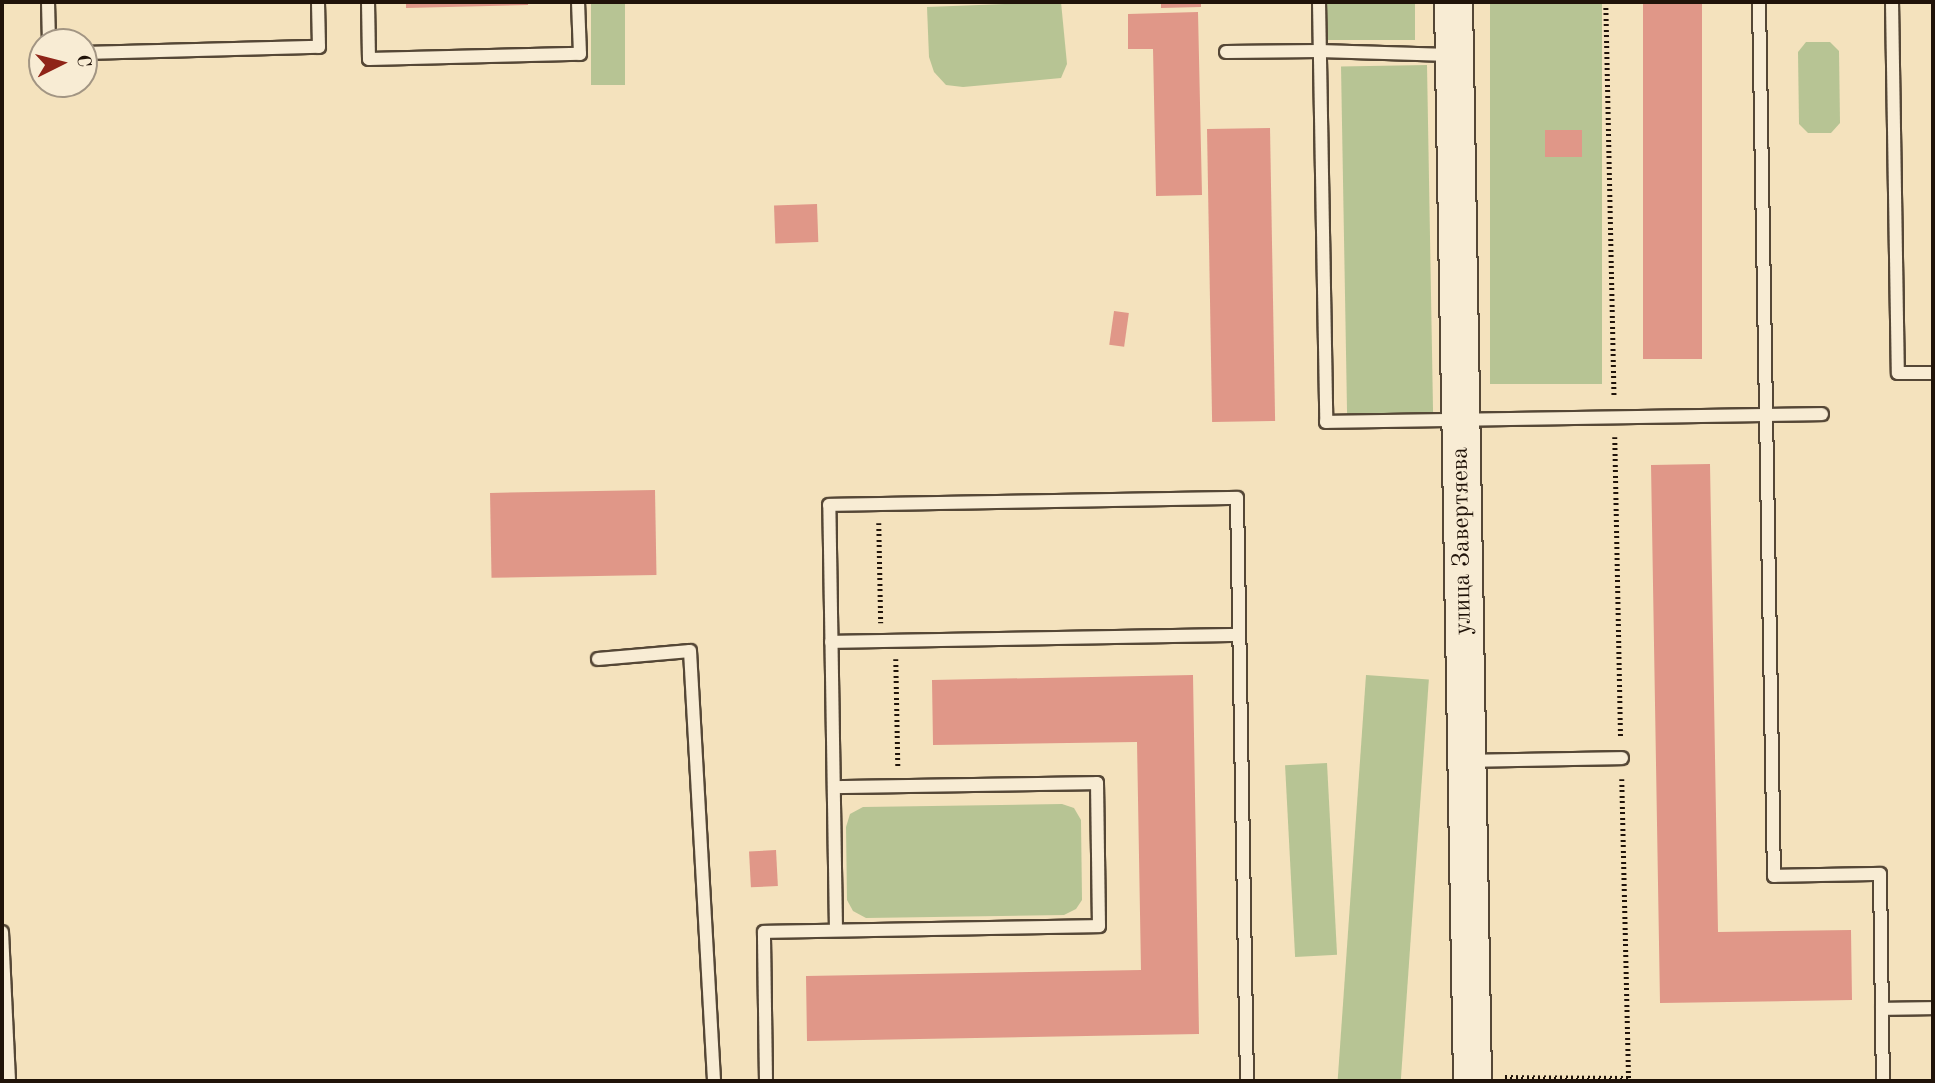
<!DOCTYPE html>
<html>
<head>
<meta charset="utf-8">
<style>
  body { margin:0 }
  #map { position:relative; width:1935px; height:1083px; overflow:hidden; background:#f4e2bd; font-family:"Old Standard TT",serif }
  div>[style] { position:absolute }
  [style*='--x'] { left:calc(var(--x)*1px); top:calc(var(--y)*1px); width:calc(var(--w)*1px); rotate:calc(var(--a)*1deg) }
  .green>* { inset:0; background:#b7c494; transform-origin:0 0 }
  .building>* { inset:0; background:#e09788; transform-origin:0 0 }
  .path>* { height:4.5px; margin-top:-2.25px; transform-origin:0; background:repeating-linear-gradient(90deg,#201309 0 2px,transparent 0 5.5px) }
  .roads { filter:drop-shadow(2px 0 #554736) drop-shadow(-2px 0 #554736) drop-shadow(0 2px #554736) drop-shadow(0 -2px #554736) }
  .lane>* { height:12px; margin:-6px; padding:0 6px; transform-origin:6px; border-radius:6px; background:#f8ecd4 }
  .secondary>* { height:37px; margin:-18.5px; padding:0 18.5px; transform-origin:18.5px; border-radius:18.5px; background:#f8ecd4 }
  span { translate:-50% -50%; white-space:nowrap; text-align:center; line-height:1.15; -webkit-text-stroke:6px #f8ecd4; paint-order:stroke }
  .street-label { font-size:24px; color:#201309 }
  .frame { position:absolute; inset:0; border:4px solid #201309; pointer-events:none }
  .north { position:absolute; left:28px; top:28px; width:70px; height:70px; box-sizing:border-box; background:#f8ecd4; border:2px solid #a29583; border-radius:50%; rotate:84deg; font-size:19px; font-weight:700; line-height:28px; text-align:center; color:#201309 }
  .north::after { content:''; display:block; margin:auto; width:24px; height:32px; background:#8f2418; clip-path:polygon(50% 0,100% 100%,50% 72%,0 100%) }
</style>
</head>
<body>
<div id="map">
  <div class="green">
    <div style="left:591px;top:2px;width:34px;height:83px"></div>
    <div style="clip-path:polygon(1061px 2px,1067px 64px,1061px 78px,963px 87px,946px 85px,934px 72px,929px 57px,927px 7px)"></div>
    <div style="left:1323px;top:2px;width:92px;height:38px"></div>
    <div style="left:1490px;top:2px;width:112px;height:382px"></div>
    <div style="clip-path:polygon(1806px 42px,1830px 42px,1839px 51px,1840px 123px,1831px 133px,1808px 133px,1799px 124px,1798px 52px)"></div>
    <div style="left:1427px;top:65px;width:348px;height:86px;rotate:89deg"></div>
    <div style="left:1366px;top:675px;width:63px;height:406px;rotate:4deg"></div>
    <div style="left:1327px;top:763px;width:192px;height:42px;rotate:87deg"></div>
    <div style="clip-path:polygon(1062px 804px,1074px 808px,1081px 820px,1082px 900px,1076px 909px,1064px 915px,866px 918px,853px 911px,847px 900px,846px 827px,850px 814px,863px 807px)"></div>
  </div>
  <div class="building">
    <div style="clip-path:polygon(406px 2px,528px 2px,528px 5px,406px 8px)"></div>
    <div style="clip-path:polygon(1161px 2px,1201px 2px,1201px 7px,1161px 8px)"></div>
    <div style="left:1643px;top:2px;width:59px;height:357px"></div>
    <div style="clip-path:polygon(1198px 12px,1202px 195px,1156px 196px,1153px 49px,1128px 49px,1128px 14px)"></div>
    <div style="left:1270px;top:128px;width:293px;height:63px;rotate:89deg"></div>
    <div style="left:1582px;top:130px;width:27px;height:37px;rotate:90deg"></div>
    <div style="left:817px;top:204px;width:38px;height:43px;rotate:88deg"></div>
    <div style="left:1114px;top:311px;width:15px;height:34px;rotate:8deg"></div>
    <div style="clip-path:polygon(1710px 464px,1718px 932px,1851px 930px,1852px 1000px,1660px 1003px,1651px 465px)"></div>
    <div style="left:655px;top:490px;width:85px;height:165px;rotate:89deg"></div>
    <div style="clip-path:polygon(1193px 675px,1199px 1034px,807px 1041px,806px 976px,1141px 970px,1137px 742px,933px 745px,932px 680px)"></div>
    <div style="left:776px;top:850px;width:36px;height:27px;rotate:87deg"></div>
  </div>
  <div class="path">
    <div style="--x:1606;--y:2;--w:394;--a:88.8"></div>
    <div style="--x:1615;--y:437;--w:302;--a:88.9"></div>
    <div style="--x:879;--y:523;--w:100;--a:88.9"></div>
    <div style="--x:896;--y:659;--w:107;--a:88.9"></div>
    <div style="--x:1622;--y:779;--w:302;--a:88.7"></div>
    <div style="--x:1505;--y:1077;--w:124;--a:0.5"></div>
  </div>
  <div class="roads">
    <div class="lane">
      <div style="--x:48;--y:2;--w:40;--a:88.6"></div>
      <div style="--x:368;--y:2;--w:57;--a:89"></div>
      <div style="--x:369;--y:59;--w:211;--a:-1.4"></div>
      <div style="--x:580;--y:54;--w:52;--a:-92.2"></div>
      <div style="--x:1319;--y:2;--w:420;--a:89"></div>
      <div style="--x:1326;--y:422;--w:496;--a:-0.9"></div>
      <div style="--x:1759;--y:2;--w:874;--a:89.02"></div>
      <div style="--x:1774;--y:876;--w:106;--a:-1.1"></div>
      <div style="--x:1880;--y:874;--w:207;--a:89.2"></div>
      <div style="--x:1892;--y:2;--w:371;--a:89.1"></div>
      <div style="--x:1898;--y:373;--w:35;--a:0"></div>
      <div style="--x:1226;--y:52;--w:93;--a:-0.6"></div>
      <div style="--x:1319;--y:51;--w:131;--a:1.7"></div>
      <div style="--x:84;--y:53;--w:235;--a:-1.5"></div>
      <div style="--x:319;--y:47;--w:45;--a:-91.3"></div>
      <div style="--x:831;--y:642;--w:408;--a:-1"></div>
      <div style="--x:598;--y:659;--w:92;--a:-5"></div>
      <div style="--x:690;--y:651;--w:431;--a:86.8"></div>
      <div style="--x:1468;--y:761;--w:154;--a:-1.1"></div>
      <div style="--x:836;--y:930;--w:425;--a:-90.9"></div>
      <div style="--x:829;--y:505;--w:408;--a:-1"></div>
      <div style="--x:1237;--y:498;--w:583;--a:89.02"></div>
      <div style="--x:2;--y:932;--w:149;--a:87.3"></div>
      <div style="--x:1882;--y:1009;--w:51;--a:-1.1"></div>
      <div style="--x:766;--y:1081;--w:149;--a:-90.8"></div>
      <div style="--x:764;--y:932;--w:335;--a:-1"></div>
      <div style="--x:1099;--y:926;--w:143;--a:-90.8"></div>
      <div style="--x:1097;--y:783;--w:263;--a:179.1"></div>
    </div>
    <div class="secondary">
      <div style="--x:1453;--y:2;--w:1079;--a:88.99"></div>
    </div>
  </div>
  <div class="street-label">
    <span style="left:1463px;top:541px;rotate:-91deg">улица Завертяева</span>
  </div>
  <div class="frame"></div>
  <div class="north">С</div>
</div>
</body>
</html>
